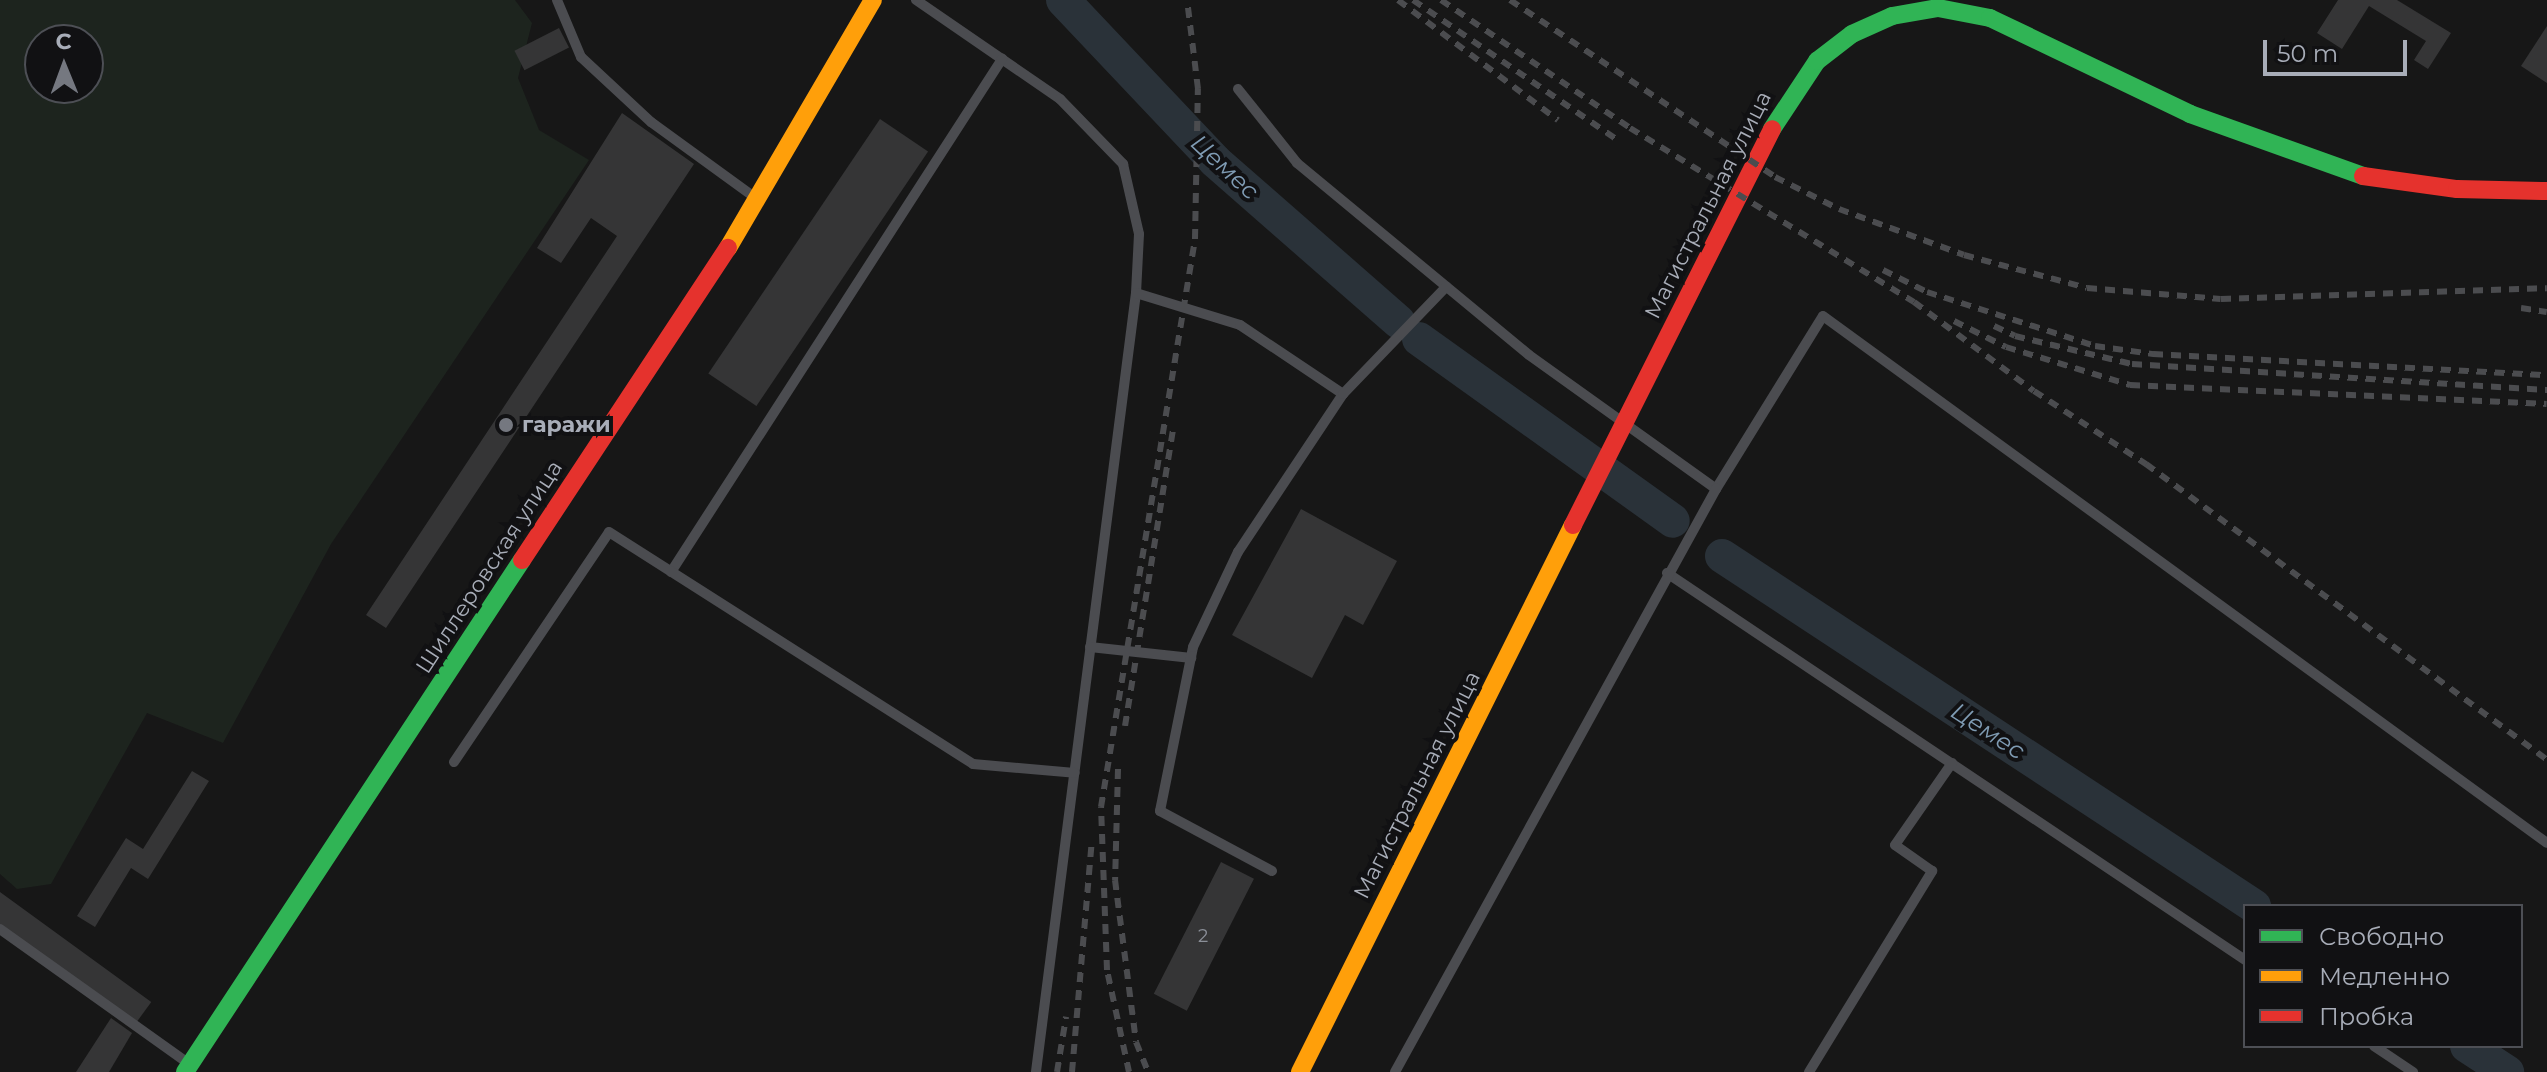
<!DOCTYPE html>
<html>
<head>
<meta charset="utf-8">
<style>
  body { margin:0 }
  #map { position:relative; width:2547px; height:1072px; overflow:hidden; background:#171717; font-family:Montserrat,sans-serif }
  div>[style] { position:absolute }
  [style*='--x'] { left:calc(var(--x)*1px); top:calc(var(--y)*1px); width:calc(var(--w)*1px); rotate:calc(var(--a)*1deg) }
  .green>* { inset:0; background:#1d241e }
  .river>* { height:34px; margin:-17px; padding:0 17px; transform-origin:17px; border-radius:17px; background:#2a3239 }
  .building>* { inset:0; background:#353536; transform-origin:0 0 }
  .lane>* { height:10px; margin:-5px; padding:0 5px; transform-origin:5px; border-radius:5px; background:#4b4c50 }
  .fast>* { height:18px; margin:-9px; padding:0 9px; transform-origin:9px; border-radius:9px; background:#30b455 }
  .slow>* { height:18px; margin:-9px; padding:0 9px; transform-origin:9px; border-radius:9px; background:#ff9f0a }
  .jam>* { height:18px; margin:-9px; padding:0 9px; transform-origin:9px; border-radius:9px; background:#e5322d }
  .rail>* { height:6px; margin-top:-3px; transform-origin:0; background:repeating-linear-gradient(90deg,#4b4c4f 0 10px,transparent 0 18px) }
  .dots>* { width:22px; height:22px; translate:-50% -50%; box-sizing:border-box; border:4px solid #111113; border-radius:50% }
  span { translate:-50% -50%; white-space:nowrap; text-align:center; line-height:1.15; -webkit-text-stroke:8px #111113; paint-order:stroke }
  .number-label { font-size:18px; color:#8b8f98 }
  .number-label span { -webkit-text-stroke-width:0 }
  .street-label { font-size:22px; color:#a8adb8 }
  .poi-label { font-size:22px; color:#a8adb8; font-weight:700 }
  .left { translate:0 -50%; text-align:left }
  .water-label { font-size:24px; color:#7f9bb3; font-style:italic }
  .legend { position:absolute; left:2243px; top:904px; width:280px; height:144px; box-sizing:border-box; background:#111113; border:2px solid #4d4f55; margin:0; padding:10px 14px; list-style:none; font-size:24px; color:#a8adb8 }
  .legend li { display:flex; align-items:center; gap:16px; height:40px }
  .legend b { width:40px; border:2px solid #4d4f55 }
  .north { position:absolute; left:24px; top:24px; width:80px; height:80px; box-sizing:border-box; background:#111113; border:2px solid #4d4f55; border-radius:50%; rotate:359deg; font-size:22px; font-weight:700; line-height:32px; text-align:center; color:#a8adb8 }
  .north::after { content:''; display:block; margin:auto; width:28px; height:36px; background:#757880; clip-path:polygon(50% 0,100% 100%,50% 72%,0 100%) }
  .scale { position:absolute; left:2263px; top:40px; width:144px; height:36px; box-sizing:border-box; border:4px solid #a8adb8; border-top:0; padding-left:10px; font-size:24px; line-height:28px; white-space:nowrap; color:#a8adb8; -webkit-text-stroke:6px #111113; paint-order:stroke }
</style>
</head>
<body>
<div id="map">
  <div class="green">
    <div style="clip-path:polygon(evenodd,0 0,515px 0,532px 23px,518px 78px,539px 130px,589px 160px,331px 544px,223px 743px,147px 713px,51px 884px,17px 889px,0 874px,0 0,40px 40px,88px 40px,88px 88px,40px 88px,40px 40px)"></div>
  </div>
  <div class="river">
    <div style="--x:1063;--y:0;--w:221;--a:46.6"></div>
    <div style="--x:1215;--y:161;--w:244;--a:41.2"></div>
    <div style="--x:1419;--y:339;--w:312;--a:35.6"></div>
    <div style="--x:1722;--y:556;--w:637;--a:33.34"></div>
    <div style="--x:2467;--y:1046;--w:48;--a:33"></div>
  </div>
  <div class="building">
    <div style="clip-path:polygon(2338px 0,2397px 0,2451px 33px,2428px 69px,2414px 60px,2426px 41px,2369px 6px,2342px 49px,2317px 33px)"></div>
    <div style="clip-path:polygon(2547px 26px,2547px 83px,2521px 66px)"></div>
    <div style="left:559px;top:28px;width:22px;height:50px;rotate:63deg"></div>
    <div style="clip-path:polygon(622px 113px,694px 164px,386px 628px,366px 615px,617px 236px,591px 218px,561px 263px,537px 248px)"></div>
    <div style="left:880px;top:119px;width:58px;height:307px;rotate:34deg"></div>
    <div style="clip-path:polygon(1301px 509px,1397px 561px,1363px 625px,1345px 615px,1312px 678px,1232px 635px)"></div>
    <div style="clip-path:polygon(192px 771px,209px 781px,148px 879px,131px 868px,95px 927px,77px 916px,126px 838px,143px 849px)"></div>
    <div style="left:1221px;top:862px;width:37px;height:148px;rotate:27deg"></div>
    <div style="left:0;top:892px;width:187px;height:26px;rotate:36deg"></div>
    <div style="clip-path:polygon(111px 1018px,132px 1033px,109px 1072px,76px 1072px)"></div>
  </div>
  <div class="lane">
    <div style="--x:557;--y:0;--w:62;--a:67.2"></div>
    <div style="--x:581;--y:57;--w:96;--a:42.9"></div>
    <div style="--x:651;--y:122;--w:131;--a:36"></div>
    <div style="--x:916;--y:0;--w:175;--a:34.5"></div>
    <div style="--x:1060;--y:99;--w:91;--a:45.9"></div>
    <div style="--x:1123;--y:164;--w:72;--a:77.1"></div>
    <div style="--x:1139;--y:234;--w:59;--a:92.9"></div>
    <div style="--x:1136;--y:293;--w:785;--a:97.32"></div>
    <div style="--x:1238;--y:89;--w:95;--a:51.4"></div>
    <div style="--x:1297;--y:163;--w:301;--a:39.6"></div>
    <div style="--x:1529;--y:355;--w:230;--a:35.6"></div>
    <div style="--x:1716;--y:489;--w:203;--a:-58.3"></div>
    <div style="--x:1823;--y:316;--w:895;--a:36.05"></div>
    <div style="--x:1136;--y:293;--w:109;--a:17.1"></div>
    <div style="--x:1240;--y:325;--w:124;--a:33.8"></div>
    <div style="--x:671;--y:572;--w:611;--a:-57.17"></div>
    <div style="--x:1667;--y:573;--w:696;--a:33.8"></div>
    <div style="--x:1090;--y:647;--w:102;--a:6.2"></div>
    <div style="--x:454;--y:762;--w:277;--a:-56"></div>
    <div style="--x:609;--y:532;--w:432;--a:32.5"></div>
    <div style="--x:973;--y:764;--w:102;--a:5"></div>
    <div style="--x:1272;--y:871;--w:127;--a:-151.8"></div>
    <div style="--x:1160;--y:811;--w:167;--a:-78.6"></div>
    <div style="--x:1193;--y:647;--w:105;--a:-64.7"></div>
    <div style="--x:1238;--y:552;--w:190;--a:-56.4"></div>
    <div style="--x:1343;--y:394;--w:149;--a:-46.1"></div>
    <div style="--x:0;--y:929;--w:231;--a:35.5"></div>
    <div style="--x:2374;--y:1046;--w:47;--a:33.7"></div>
    <div style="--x:1395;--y:1072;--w:666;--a:-61.16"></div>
    <div style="--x:1809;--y:1072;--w:236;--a:-58.5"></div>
    <div style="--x:1932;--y:871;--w:45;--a:-144.9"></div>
    <div style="--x:1895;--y:845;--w:100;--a:-55.2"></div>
  </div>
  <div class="fast">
    <div style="--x:1772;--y:129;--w:82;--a:-56.5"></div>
    <div style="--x:1817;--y:61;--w:44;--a:-37.6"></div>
    <div style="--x:1852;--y:34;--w:44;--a:-24.2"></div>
    <div style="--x:1892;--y:16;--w:47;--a:-9.9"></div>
    <div style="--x:1938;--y:8;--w:53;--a:10.9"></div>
    <div style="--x:1990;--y:18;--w:222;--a:25.6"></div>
    <div style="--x:2190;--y:114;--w:184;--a:19.7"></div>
    <div style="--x:185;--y:1072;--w:613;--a:-56.65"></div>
  </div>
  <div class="slow">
    <div style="--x:728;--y:248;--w:287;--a:-59.7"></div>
    <div style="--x:1300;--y:1072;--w:611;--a:-63.48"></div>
  </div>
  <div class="jam">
    <div style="--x:2363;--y:176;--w:95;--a:7.9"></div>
    <div style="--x:2457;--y:189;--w:90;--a:1.3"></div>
    <div style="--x:1573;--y:525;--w:443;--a:-63.3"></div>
    <div style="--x:522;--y:560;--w:374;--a:-56.6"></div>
  </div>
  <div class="rail">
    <div style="--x:1398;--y:0;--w:200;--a:36.9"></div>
    <div style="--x:1413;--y:0;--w:251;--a:34.4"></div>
    <div style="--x:1441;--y:0;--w:228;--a:34.1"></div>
    <div style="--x:1630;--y:128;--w:333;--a:31.5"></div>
    <div style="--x:1914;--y:302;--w:149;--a:36.6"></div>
    <div style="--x:2034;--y:391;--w:134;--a:33.1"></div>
    <div style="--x:2146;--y:464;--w:498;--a:36.4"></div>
    <div style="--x:1510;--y:0;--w:319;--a:33.7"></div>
    <div style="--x:1775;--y:177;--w:72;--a:26.6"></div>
    <div style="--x:1839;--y:209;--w:133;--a:20.2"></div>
    <div style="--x:1964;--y:255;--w:127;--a:15"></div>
    <div style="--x:2087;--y:288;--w:134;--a:4.7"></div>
    <div style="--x:2221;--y:299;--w:326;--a:-1.9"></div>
    <div style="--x:1883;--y:270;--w:49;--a:26.6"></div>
    <div style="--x:1927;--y:292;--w:176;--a:17.8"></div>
    <div style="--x:2095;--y:346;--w:59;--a:7.9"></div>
    <div style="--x:2153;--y:354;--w:395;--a:3.1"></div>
    <div style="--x:2521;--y:308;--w:26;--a:9"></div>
    <div style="--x:1954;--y:321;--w:58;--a:26.6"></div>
    <div style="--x:2006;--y:347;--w:130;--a:17"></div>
    <div style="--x:2130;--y:385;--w:417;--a:2.6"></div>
    <div style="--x:1994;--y:326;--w:23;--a:25"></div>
    <div style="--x:2015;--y:336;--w:120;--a:13.5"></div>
    <div style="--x:2132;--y:364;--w:416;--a:3.6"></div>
    <div style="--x:1125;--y:726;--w:300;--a:-80.8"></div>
    <div style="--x:1118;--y:769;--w:111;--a:91.5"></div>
    <div style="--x:1115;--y:880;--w:163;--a:82.6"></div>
    <div style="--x:1136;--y:1042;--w:32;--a:68"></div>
    <div style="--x:1057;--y:1072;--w:56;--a:-80.7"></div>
    <div style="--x:1072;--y:1072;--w:232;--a:-85.1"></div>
    <div style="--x:1129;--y:1072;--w:104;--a:-102.2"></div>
    <div style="--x:1107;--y:970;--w:163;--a:-92.1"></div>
    <div style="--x:1101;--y:807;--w:576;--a:-80.6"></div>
    <div style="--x:1195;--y:239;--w:150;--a:-88.9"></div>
    <div style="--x:1198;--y:89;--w:90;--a:-97"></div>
  </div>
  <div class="dots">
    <div style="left:506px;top:425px;background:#757880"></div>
  </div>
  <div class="number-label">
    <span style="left:1203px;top:936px">2</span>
  </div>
  <div class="street-label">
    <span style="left:1708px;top:205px;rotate:-63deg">Магистральная улица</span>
    <span style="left:489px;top:567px;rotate:-57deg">Шиллеровская улица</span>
    <span style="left:1417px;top:785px;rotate:-63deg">Магистральная улица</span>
  </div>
  <div class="poi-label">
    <span class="left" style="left:522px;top:425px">гаражи</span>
  </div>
  <div class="water-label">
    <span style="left:1225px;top:167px;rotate:43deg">Цемес</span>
    <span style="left:1988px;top:731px;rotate:33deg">Цемес</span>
  </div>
  <ul class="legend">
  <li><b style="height:10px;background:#30b455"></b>Свободно</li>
  <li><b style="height:10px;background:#ff9f0a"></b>Медленно</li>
  <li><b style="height:10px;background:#e5322d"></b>Пробка</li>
  </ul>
  <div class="north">С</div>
  <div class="scale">50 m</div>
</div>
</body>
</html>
